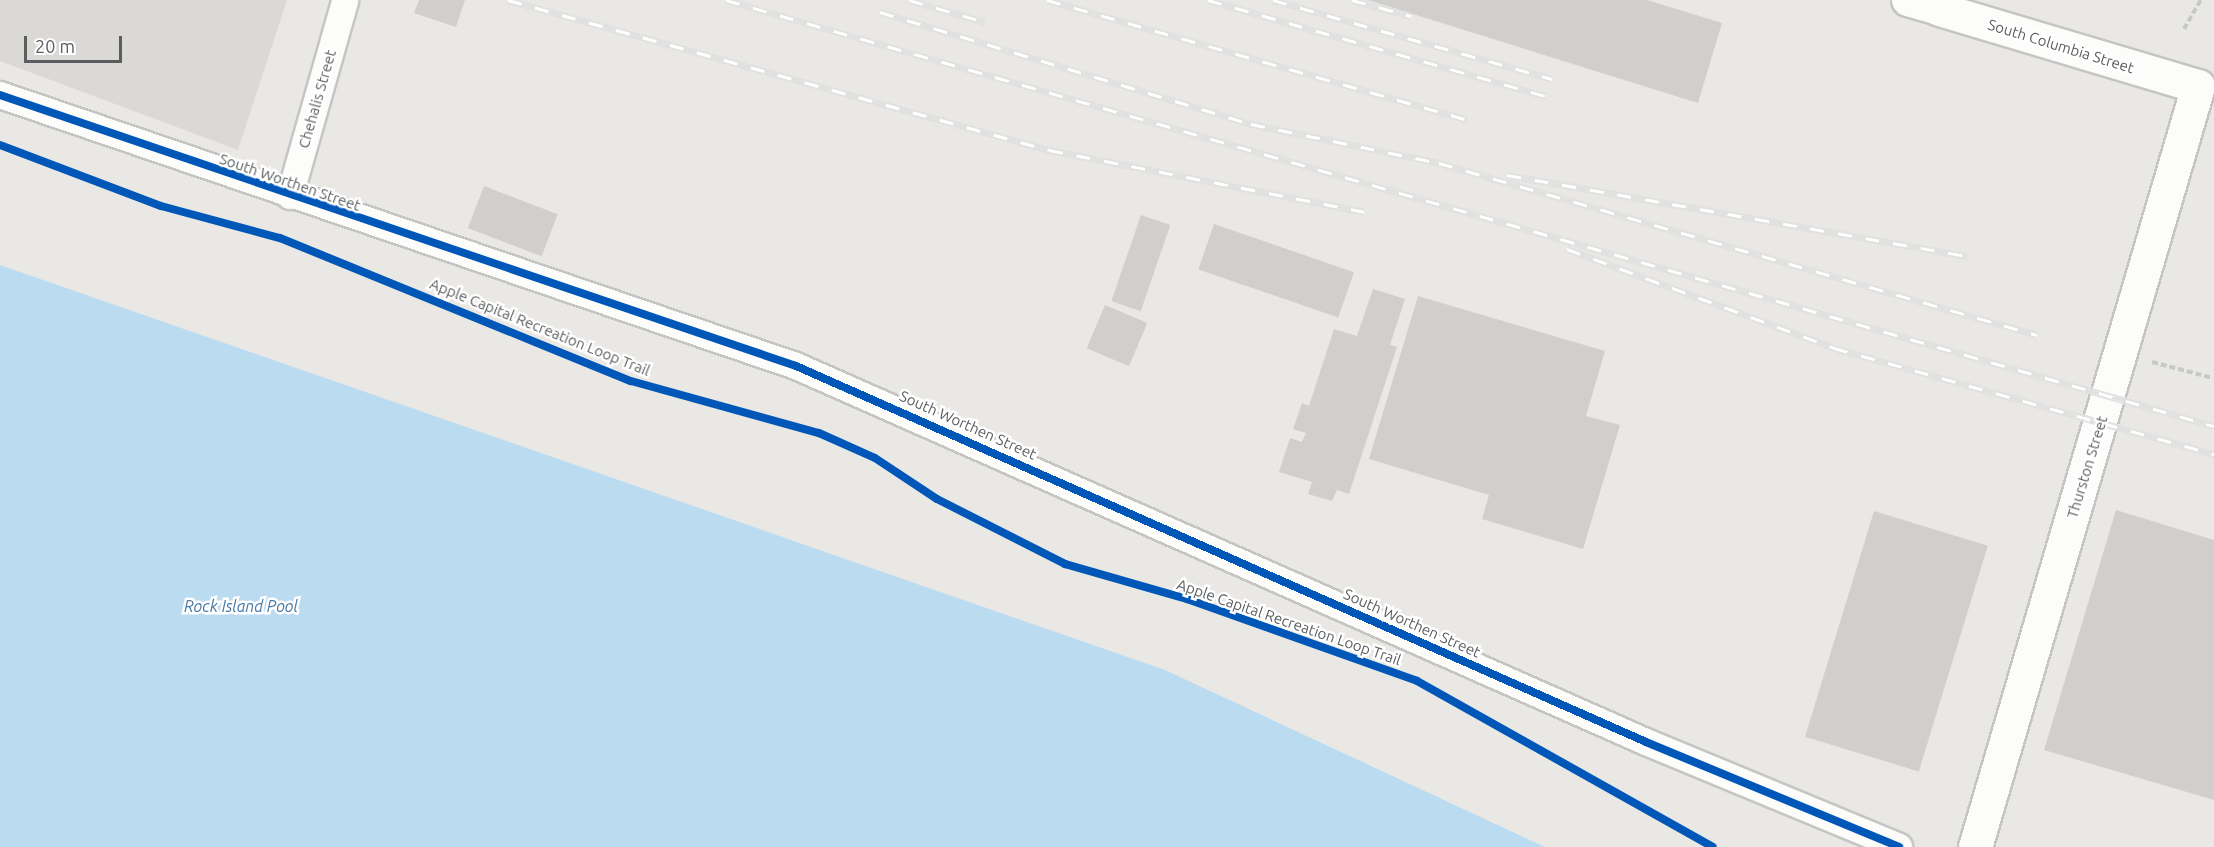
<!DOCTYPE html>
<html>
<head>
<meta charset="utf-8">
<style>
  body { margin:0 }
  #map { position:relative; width:2214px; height:847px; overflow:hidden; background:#eae8e4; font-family:Ubuntu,sans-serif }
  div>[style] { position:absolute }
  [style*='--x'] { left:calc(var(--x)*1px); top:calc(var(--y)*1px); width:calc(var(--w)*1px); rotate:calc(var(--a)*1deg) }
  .industrial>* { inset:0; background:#dbd9d5 }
  .water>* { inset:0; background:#bbdbf1 }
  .building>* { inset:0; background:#d0cfcd; transform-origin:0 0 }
  .path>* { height:4px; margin-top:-2px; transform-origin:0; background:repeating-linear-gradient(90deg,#c5cac7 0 6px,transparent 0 9px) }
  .roads { filter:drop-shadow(2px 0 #c5c5c5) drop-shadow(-2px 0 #c5c5c5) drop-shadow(0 2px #c5c5c5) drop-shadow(0 -2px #c5c5c5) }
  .minor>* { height:26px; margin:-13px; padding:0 13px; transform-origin:13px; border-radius:13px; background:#fcfcfb }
  .tertiary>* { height:32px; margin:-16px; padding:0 16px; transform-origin:16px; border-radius:16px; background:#fcfcfb }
  .secondary>* { height:33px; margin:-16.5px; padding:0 16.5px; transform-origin:16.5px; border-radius:16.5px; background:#fcfcfb }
  .rail>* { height:7px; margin-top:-3.5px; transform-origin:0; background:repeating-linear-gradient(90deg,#fff 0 14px,#e1e1e1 0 28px); box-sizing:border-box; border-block:2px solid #e1e1e1 }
  .cycleway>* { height:8px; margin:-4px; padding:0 4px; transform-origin:4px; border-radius:4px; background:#0057b8 }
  span { translate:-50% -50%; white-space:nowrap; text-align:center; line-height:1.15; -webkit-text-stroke:5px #fff; paint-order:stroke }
  .street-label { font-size:15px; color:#5a5e61 }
  .water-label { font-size:16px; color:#4778a6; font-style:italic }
  .scale { position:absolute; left:24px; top:36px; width:98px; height:27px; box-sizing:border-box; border:3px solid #5a5e61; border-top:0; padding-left:8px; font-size:18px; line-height:21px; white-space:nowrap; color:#5a5e61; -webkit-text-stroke:4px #fff; paint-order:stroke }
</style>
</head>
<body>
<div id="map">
  <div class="industrial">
    <div style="clip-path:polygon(0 0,287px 0,238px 150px,0 61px)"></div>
  </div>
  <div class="water">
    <div style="clip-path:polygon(0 265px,1165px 670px,1545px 847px,0 847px)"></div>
  </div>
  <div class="building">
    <div style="clip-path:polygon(419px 0,465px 0,456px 27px,414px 13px)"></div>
    <div style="clip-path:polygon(1368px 0,1647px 0,1722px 23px,1698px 103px)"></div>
    <div style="left:484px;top:186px;width:79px;height:45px;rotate:21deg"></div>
    <div style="left:1141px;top:215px;width:31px;height:91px;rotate:19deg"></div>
    <div style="left:1214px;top:224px;width:148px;height:48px;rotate:19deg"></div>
    <div style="clip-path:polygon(1373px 289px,1405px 299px,1390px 345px,1397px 347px,1349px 494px,1337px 490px,1332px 501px,1308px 494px,1312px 482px,1279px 472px,1290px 438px,1302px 442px,1306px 433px,1293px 429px,1302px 403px,1309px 406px,1334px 329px,1357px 336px)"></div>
    <div style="clip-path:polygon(1418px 296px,1605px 351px,1586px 416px,1620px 425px,1583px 549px,1482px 519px,1489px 495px,1369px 459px)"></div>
    <div style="left:1105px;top:305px;width:46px;height:47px;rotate:23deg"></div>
    <div style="clip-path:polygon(2116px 510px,2214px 540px,2214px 800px,2044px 750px)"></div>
    <div style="left:1874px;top:511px;width:119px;height:236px;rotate:17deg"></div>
  </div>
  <div class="path">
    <div style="--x:2184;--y:29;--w:34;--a:-60"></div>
    <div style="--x:2152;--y:362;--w:63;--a:14.7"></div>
  </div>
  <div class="roads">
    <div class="minor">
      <div style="--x:0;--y:95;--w:841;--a:18.8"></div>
      <div style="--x:796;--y:366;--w:929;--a:23.86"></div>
      <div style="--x:1646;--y:742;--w:274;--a:22.5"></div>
      <div style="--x:290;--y:196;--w:203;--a:-74.2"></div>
    </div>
    <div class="tertiary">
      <div style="--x:1908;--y:0;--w:32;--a:16"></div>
    </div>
    <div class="secondary">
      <div style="--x:1942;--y:0;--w:9;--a:108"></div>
      <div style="--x:1939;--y:9;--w:270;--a:16.6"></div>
      <div style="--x:2198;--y:86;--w:793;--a:106.33"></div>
    </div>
  </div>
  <div class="rail">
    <div style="--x:508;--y:0;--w:561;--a:15.5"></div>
    <div style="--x:1049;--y:150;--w:321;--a:11.1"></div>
    <div style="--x:726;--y:0;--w:1548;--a:15.98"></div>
    <div style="--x:909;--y:0;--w:79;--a:16.1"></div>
    <div style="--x:1047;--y:0;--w:437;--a:15.9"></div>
    <div style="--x:1208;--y:0;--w:351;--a:15.9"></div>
    <div style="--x:1273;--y:0;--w:290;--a:15.8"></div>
    <div style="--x:1352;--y:0;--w:61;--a:15.2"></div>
    <div style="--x:880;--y:12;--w:388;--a:16.8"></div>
    <div style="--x:1251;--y:124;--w:192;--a:11.7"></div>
    <div style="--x:1439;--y:163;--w:622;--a:16.05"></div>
    <div style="--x:1507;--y:175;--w:468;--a:10"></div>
    <div style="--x:1567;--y:249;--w:285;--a:20.3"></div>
    <div style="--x:1834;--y:348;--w:395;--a:15.6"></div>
  </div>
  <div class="cycleway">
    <div style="--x:0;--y:95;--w:841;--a:18.8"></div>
    <div style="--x:796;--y:366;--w:929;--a:23.86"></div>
    <div style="--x:1646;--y:742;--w:274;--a:22.5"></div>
    <div style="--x:0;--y:145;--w:172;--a:20.8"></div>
    <div style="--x:161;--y:206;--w:123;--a:15.1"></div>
    <div style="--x:280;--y:238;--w:379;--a:22.2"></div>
    <div style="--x:631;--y:381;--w:195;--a:15.5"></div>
    <div style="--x:819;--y:433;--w:61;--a:24.1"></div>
    <div style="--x:875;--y:458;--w:74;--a:33.5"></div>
    <div style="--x:937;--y:499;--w:144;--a:26.9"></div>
    <div style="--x:1065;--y:564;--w:127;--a:16"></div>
    <div style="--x:1187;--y:599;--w:244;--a:19.6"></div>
    <div style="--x:1417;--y:681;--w:339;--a:29.3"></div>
  </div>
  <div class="street-label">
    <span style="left:2061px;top:46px;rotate:17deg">South Columbia Street</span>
    <span style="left:317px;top:99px;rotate:-74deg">Chehalis Street</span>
    <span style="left:290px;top:182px;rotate:19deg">South Worthen Street</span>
    <span style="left:540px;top:327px;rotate:22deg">Apple Capital Recreation Loop Trail</span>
    <span style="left:968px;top:425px;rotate:24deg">South Worthen Street</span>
    <span style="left:2087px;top:467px;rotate:-73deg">Thurston Street</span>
    <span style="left:1289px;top:622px;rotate:19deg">Apple Capital Recreation Loop Trail</span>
    <span style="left:1412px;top:623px;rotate:24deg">South Worthen Street</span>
  </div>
  <div class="water-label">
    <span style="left:241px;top:606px">Rock Island Pool</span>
  </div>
  <div class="scale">20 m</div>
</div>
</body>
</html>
